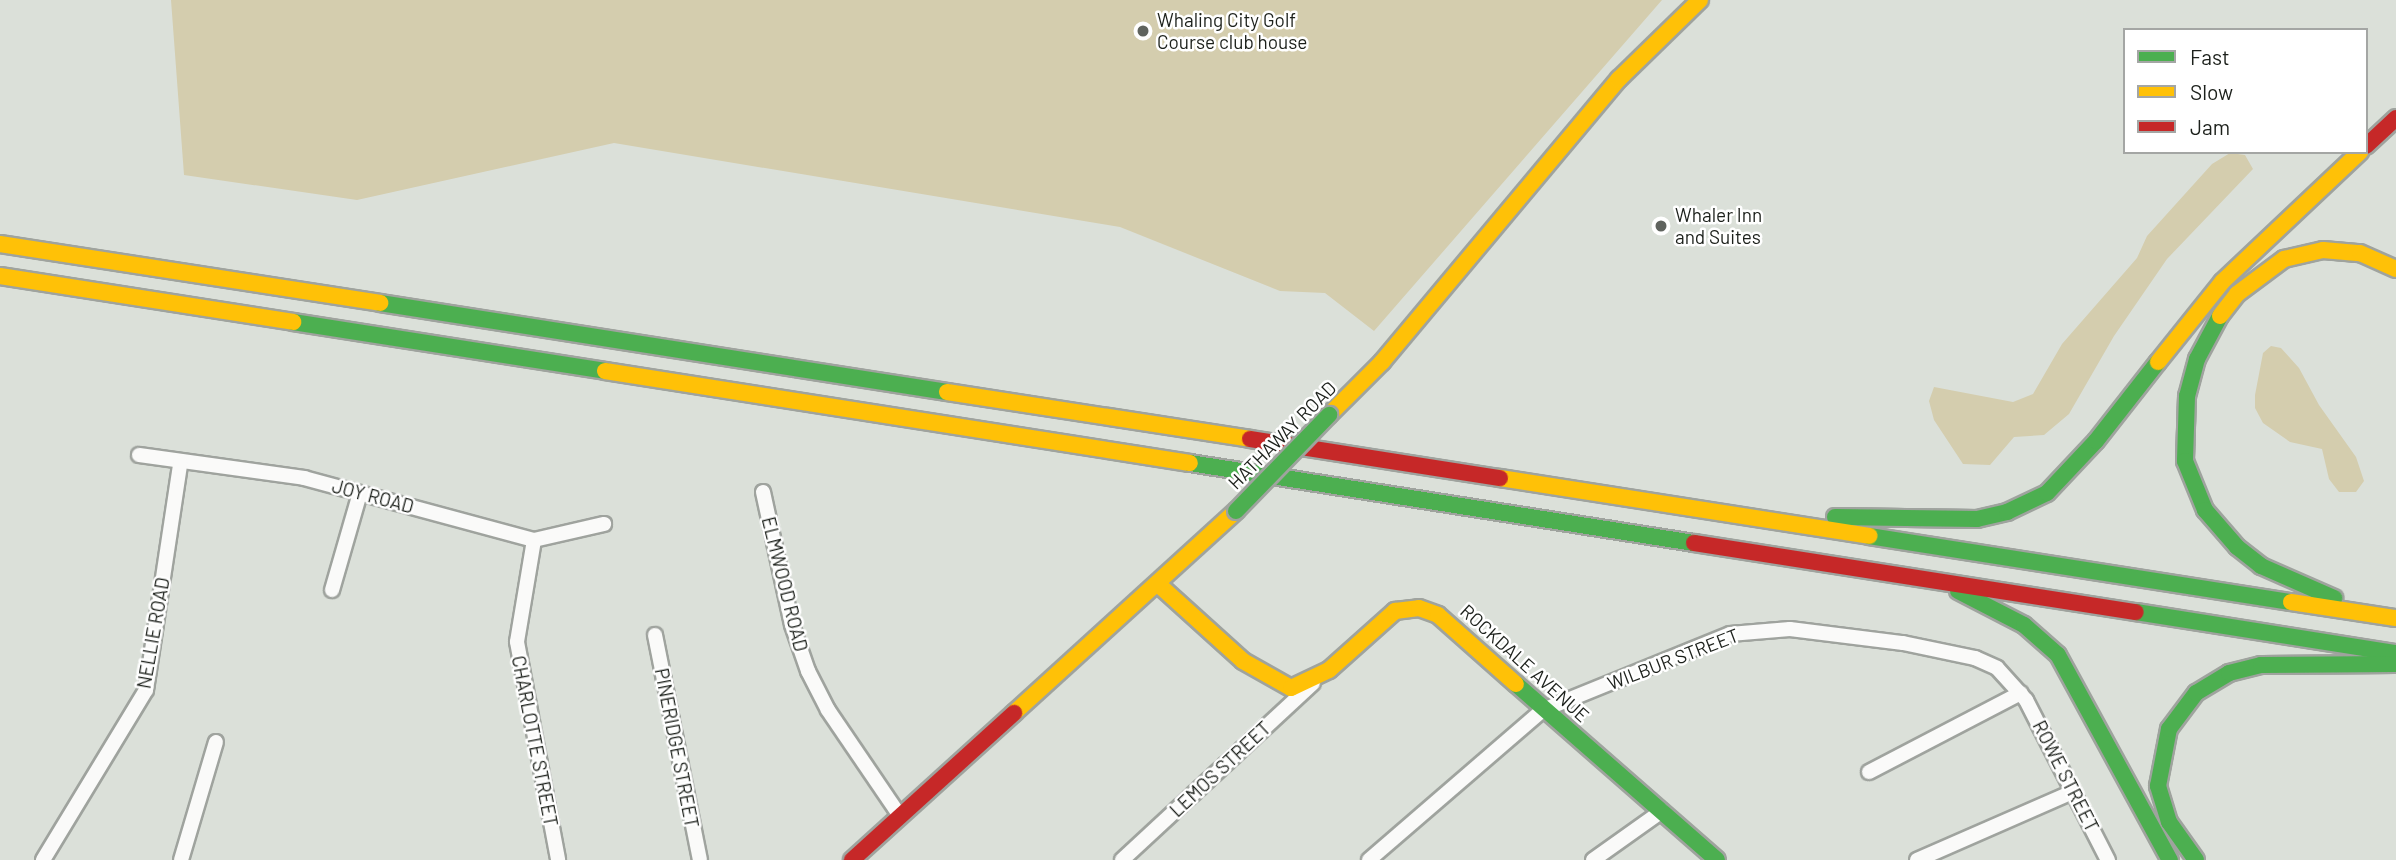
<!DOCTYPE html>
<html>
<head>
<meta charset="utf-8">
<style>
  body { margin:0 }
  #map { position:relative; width:2396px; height:860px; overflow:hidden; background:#dbe0d9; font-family:Barlow,sans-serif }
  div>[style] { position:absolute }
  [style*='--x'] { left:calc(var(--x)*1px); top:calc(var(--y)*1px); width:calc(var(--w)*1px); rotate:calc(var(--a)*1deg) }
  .green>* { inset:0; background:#d4cdae }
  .roads { filter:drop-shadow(2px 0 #9fa39e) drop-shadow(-2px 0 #9fa39e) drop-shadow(0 2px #9fa39e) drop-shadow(0 -2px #9fa39e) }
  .street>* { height:14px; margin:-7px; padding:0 7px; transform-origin:7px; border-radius:7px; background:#fafaf9 }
  .fast>* { height:16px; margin:-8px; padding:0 8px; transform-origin:8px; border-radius:8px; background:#4caf50 }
  .slow>* { height:16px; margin:-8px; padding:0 8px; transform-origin:8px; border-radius:8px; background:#ffc107 }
  .jam>* { height:16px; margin:-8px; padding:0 8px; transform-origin:8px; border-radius:8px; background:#c62828 }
  .bridges { filter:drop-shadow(2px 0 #9fa39e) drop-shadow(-2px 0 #9fa39e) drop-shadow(0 2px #9fa39e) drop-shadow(0 -2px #9fa39e) }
  .fast-bridge>* { height:16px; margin:-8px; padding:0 8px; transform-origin:8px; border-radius:8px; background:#4caf50 }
  .dots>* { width:19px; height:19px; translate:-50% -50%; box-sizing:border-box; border:4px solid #fff; border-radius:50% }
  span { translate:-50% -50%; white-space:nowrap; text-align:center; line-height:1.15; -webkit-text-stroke:5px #fff; paint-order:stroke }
  .poi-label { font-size:19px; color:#1c201b }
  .left { translate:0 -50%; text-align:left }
  .street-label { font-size:19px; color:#1c201b }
  .legend { position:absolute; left:2123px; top:28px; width:245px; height:126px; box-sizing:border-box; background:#fff; border:2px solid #a4a6a4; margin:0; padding:9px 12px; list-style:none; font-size:21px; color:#1c201b }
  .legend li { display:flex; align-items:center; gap:14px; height:35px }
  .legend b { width:35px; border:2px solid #a4a6a4 }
</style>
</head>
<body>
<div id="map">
  <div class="green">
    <div style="clip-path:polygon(171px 0,1662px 0,1374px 331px,1325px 293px,1280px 291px,1120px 227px,614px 143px,357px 200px,184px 175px)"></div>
    <div style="clip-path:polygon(2230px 153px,2245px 155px,2253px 169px,2167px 259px,2114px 336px,2069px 414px,2044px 435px,2014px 437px,1990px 465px,1963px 464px,1934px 420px,1929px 401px,1934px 387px,2013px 402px,2033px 394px,2062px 344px,2137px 258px,2147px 236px,2212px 164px)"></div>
    <div style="clip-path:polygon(2271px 346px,2281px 348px,2299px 368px,2319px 405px,2356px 457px,2364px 481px,2356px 492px,2339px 492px,2329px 479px,2322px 449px,2290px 442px,2263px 423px,2255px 408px,2255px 395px,2263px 353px)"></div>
  </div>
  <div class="roads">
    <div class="street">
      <div style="--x:139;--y:455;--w:167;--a:7.9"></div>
      <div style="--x:304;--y:478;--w:238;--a:15.1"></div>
      <div style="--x:534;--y:540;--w:72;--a:-12.9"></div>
      <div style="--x:763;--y:492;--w:136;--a:77.7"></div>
      <div style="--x:792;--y:625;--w:49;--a:70.8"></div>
      <div style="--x:808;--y:671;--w:44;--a:62.9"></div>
      <div style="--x:828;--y:710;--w:128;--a:55.8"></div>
      <div style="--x:534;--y:540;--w:103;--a:99.5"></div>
      <div style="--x:517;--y:642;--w:222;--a:79.3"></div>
      <div style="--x:332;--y:590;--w:101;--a:-73.9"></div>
      <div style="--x:655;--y:635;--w:229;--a:78.7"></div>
      <div style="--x:1869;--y:772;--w:171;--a:-27.5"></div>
      <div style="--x:43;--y:860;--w:199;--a:-58.8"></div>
      <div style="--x:146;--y:690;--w:229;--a:-81.4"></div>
      <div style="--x:181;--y:860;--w:123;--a:-73.5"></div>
      <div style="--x:1122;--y:860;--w:260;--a:-42.8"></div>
      <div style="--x:1369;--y:860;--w:230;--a:-40.8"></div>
      <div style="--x:1543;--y:710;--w:202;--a:-22.1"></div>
      <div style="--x:1730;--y:634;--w:60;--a:-4.8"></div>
      <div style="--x:1790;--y:629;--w:114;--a:7.1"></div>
      <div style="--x:1903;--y:643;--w:74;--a:11.8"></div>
      <div style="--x:1975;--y:658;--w:24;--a:24"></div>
      <div style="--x:1997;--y:668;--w:43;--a:47.8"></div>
      <div style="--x:2026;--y:700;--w:180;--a:62.9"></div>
      <div style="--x:1593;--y:860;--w:85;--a:-35.4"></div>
      <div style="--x:1917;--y:860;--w:170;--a:-23.6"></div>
    </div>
    <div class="fast">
      <div style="--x:380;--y:303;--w:574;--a:8.92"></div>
      <div style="--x:2220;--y:316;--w:49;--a:118.1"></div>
      <div style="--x:2197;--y:359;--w:38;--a:105"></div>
      <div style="--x:2187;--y:396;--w:65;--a:91.8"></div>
      <div style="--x:2185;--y:461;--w:53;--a:67.8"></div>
      <div style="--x:2205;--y:510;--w:49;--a:49.1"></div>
      <div style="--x:2237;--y:547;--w:31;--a:38"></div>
      <div style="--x:2261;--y:566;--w:80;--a:23.7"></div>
      <div style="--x:293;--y:322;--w:316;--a:8.9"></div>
      <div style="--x:1190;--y:463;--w:510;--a:9.02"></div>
      <div style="--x:1835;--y:517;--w:142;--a:0.8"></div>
      <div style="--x:1977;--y:519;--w:31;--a:-13"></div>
      <div style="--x:2007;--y:512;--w:44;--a:-25.4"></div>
      <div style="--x:2047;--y:493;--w:71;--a:-46.7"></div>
      <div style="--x:2096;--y:441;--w:100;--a:-51.9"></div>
      <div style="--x:1869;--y:536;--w:427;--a:8.9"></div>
      <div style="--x:1958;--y:591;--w:74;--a:27.3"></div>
      <div style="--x:2024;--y:625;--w:45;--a:41.4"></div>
      <div style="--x:2058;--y:655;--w:234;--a:61.4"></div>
      <div style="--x:2136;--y:612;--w:263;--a:9"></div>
      <div style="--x:1516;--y:684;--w:267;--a:41.2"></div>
      <div style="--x:2196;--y:860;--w:47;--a:-125.4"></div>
      <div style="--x:2169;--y:822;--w:38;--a:-107"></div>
      <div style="--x:2158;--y:786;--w:58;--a:-79.1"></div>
      <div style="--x:2169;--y:729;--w:45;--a:-53.1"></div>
      <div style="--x:2196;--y:693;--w:39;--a:-31"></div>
      <div style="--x:2229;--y:673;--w:33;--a:-14"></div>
      <div style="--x:2261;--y:665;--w:135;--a:-0.4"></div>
    </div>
    <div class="slow">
      <div style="--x:0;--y:244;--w:385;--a:8.8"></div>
      <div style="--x:0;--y:276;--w:297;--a:8.9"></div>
      <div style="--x:2220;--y:316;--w:28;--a:-52"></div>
      <div style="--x:2237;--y:294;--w:59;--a:-36.7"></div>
      <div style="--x:2284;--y:259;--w:40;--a:-13"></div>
      <div style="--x:2323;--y:250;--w:37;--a:5"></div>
      <div style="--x:2360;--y:253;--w:39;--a:24"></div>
      <div style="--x:2158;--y:362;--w:102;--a:-51.3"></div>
      <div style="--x:2222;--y:282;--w:190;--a:-43.3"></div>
      <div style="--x:605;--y:371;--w:592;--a:8.94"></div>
      <div style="--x:947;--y:392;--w:307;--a:8.8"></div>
      <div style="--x:1329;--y:415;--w:75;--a:-45"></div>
      <div style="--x:1382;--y:362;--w:369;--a:-50.1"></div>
      <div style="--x:1619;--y:79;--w:113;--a:-44.3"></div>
      <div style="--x:1500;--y:478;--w:374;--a:8.9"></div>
      <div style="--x:1159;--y:585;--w:113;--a:42.1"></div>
      <div style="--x:1243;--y:661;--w:55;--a:29.4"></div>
      <div style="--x:1291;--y:688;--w:42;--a:-25.3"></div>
      <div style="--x:1329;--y:670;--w:89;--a:-41.8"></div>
      <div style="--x:1395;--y:611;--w:24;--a:-7"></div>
      <div style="--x:1419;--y:608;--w:20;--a:20"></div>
      <div style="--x:1438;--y:615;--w:104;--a:41.5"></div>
      <div style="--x:2291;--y:602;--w:106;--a:8.7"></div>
      <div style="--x:1014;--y:713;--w:300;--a:-42.3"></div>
    </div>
    <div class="jam">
      <div style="--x:2366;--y:146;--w:41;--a:-43"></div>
      <div style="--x:1250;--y:439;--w:253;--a:8.9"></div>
      <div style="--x:1694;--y:543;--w:447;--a:8.9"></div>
      <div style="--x:852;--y:860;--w:219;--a:-42.2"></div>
    </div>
  </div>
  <div class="bridges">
    <div class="fast-bridge">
      <div style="--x:1236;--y:511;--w:134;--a:-45.9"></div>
    </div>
  </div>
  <div class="dots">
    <div style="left:1143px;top:31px;background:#5f635e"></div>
    <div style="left:1661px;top:226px;background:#5f635e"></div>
  </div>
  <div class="poi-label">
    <span class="left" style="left:1157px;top:31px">Whaling City Golf<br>Course club house</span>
    <span class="left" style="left:1675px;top:226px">Whaler Inn<br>and Suites</span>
  </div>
  <div class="street-label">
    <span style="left:1282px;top:435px;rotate:-45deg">HATHAWAY ROAD</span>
    <span style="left:373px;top:496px;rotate:15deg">JOY ROAD</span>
    <span style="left:785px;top:584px;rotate:76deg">ELMWOOD ROAD</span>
    <span style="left:153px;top:633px;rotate:-80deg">NELLIE ROAD</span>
    <span style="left:1673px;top:659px;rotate:-21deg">WILBUR STREET</span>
    <span style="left:1525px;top:663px;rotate:42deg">ROCKDALE AVENUE</span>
    <span style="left:535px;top:741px;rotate:79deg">CHARLOTTE STREET</span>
    <span style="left:677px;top:748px;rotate:79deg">PINERIDGE STREET</span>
    <span style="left:1220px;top:769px;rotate:-43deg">LEMOS STREET</span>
    <span style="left:2066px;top:776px;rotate:63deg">ROWE STREET</span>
  </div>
  <ul class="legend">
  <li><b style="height:9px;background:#4caf50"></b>Fast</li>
  <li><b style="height:9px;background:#ffc107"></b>Slow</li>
  <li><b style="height:9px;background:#c62828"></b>Jam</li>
  </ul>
</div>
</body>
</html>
